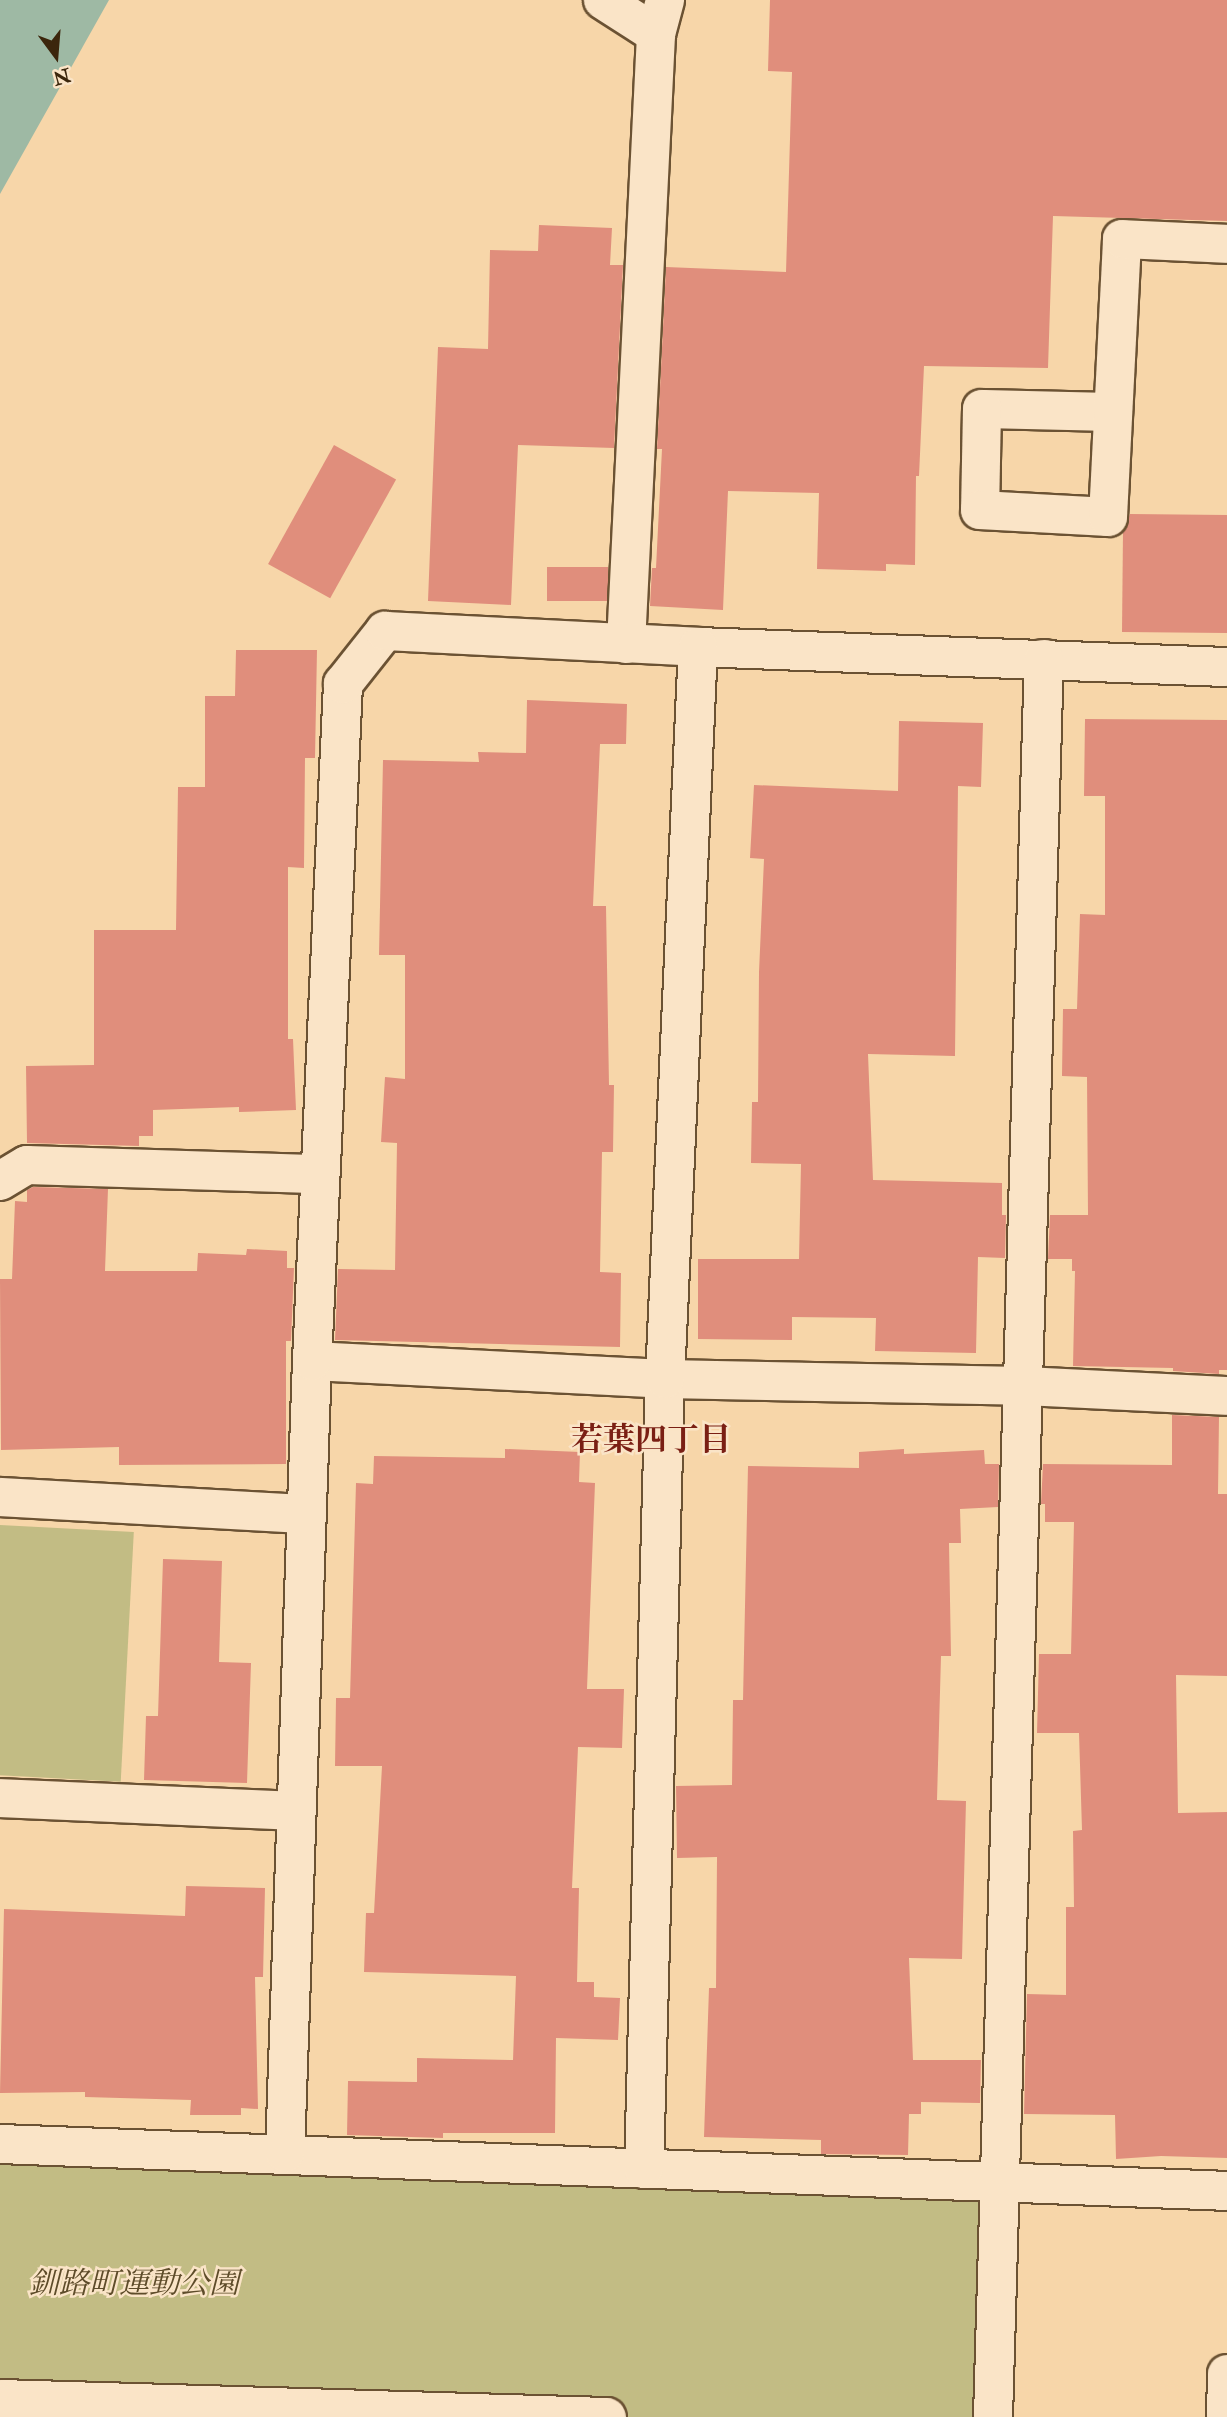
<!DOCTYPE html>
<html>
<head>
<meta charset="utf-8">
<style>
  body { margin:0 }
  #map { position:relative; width:1227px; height:2417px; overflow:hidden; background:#f7d6a9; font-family:"IM FELL Double Pica","Noto Serif JP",serif }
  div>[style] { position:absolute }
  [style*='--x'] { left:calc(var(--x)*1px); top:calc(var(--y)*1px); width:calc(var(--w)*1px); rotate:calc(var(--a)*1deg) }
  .green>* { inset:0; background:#c2bc84; transform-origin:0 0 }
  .water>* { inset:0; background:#9eb9a4 }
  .building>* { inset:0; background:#e08e7c; transform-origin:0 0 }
  .roads { filter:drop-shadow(2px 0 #6b5233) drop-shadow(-2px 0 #6b5233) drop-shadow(0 2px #6b5233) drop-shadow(0 -2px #6b5233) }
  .minor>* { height:38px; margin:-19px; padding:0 19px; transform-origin:19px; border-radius:19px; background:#fae4c7 }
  span { translate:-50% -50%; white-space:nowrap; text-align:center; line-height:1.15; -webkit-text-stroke:5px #fae4c7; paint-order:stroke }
  .park-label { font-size:30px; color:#5e4c2a; font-style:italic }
  .neighbourhood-label { font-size:32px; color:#7a1f14; font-weight:700 }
  .north { position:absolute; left:21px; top:21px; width:70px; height:70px; -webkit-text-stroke:5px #fae4c7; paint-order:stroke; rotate:164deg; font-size:19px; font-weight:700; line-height:28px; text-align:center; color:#3c260c }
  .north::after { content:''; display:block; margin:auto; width:24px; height:32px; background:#3c260c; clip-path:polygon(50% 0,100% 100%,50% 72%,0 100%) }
</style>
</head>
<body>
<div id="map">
  <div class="green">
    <div style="left:0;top:1525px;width:134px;height:250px;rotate:3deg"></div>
    <div style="clip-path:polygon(0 2145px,1002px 2182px,993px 2417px,0 2417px)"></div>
  </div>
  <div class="water">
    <div style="clip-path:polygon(0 0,109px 0,0 194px)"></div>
  </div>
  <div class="building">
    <div style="clip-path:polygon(770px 0,1227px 0,1227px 221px,1053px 216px,1048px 368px,924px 366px,919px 476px,916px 476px,915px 565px,886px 564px,886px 571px,817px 569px,819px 493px,728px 491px,723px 610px,650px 606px,652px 568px,656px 568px,662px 449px,657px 449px,666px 267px,786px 272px,792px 72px,768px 71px)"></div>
    <div style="clip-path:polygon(539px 225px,612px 228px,610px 265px,623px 265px,614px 448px,518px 445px,511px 605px,428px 601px,438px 347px,488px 349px,490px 250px,538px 251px)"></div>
    <div style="left:334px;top:445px;width:71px;height:136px;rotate:29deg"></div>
    <div style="clip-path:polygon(1130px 514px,1227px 515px,1227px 633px,1122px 632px,1123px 532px)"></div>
    <div style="left:547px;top:567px;width:61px;height:34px"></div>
    <div style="clip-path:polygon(236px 650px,317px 650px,315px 758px,305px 758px,304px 868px,288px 867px,288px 1039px,293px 1039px,296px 1110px,239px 1112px,239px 1107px,153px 1110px,153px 1136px,139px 1136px,139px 1146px,27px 1143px,26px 1066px,94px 1065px,94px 930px,176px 930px,178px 787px,205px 787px,205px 696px,235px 696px)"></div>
    <div style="clip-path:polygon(527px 700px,627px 704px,626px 744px,600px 744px,593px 906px,606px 906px,609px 1085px,614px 1085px,613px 1152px,602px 1152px,600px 1272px,621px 1273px,620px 1347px,335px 1340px,338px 1269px,395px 1270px,397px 1143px,381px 1142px,385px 1077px,405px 1079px,405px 955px,379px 955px,383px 760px,479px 762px,478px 752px,526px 753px)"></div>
    <div style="clip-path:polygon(1085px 719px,1227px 720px,1227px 1370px,1219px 1370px,1219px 1374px,1173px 1371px,1173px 1368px,1073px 1366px,1075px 1271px,1072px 1271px,1072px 1259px,1048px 1259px,1050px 1215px,1088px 1215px,1087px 1077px,1062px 1076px,1063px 1009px,1077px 1009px,1080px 914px,1105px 915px,1105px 796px,1084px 796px)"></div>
    <div style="clip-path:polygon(899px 721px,983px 723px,981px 787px,958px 786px,955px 1056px,868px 1054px,873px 1180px,1002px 1183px,1002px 1215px,1006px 1215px,1005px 1258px,978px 1257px,976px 1353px,875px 1351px,876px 1318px,792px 1317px,792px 1340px,698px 1339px,698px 1259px,799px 1259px,801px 1164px,751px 1163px,752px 1102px,758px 1102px,759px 972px,764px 859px,750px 858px,754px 785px,898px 791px)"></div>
    <div style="clip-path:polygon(33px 1187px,108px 1189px,105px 1271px,197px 1271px,198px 1253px,246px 1255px,247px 1249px,287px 1251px,287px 1268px,294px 1268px,291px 1341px,286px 1341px,286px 1464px,119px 1465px,119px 1447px,1px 1450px,0 1279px,12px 1279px,15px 1201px,27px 1202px,27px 1190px)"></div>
    <div style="clip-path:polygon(1172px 1415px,1219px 1417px,1218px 1494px,1227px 1494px,1227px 1676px,1176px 1675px,1178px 1813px,1227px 1812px,1227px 2158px,1161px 2156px,1116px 2159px,1115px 2115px,1024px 2114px,1027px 1994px,1066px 1995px,1066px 1907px,1074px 1907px,1073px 1831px,1082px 1830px,1079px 1733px,1037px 1733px,1039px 1654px,1071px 1654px,1074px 1522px,1045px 1522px,1045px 1504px,1041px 1504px,1043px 1464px,1172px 1465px)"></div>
    <div style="clip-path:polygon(505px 1449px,580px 1452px,579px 1482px,595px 1483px,587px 1689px,624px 1689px,622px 1748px,578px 1747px,572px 1888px,579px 1888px,577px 1982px,594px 1982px,594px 1997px,620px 1998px,618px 2040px,556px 2038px,555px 2133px,443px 2133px,443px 2138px,347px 2135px,348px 2081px,417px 2082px,417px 2058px,513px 2060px,516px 1976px,364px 1972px,366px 1913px,374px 1913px,382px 1766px,335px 1766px,336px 1698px,350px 1698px,356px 1483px,373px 1484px,374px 1456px,505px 1458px)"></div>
    <div style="clip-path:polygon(904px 1449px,904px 1454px,984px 1450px,985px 1464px,999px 1464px,998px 1507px,960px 1509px,961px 1543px,949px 1543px,951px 1656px,941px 1656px,937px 1800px,966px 1801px,962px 1959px,909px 1958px,913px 2060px,981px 2060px,980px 2103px,921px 2102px,921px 2114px,909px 2114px,908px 2155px,821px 2154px,821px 2140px,704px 2137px,709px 1988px,716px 1988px,717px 1857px,677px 1858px,676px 1786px,732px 1785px,733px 1700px,743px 1700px,748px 1466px,859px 1468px,859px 1452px)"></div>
    <div style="clip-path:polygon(163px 1559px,222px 1561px,219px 1662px,251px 1663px,247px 1783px,144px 1780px,146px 1716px,158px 1716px)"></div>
    <div style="clip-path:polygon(186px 1886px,265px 1888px,263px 1977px,255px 1977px,258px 2109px,241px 2108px,241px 2115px,190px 2115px,191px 2100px,85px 2097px,85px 2092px,0 2093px,4px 1909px,185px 1916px)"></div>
  </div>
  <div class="roads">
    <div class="minor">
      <div style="--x:603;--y:0;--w:63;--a:32.7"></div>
      <div style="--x:1113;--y:412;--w:131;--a:-178.7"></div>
      <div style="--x:982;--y:409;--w:101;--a:91.1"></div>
      <div style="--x:980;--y:510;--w:128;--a:3.1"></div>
      <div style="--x:1108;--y:517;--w:278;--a:-87.1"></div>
      <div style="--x:1122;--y:239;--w:105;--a:2.7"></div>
      <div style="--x:626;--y:644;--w:611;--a:-87.18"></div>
      <div style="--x:656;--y:34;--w:35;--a:-75"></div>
      <div style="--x:0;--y:1181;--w:31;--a:-31"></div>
      <div style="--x:27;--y:1165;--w:293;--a:1.8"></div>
      <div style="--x:312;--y:1361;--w:353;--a:2.9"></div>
      <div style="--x:665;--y:1379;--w:358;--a:1.1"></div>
      <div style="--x:1023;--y:1386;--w:204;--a:2.8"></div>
      <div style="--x:0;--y:1497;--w:307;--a:3.2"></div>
      <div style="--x:0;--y:1798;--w:296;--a:2.5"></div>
      <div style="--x:0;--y:2144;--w:1228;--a:2.19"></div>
      <div style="--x:285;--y:2153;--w:792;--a:-88.05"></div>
      <div style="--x:312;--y:1361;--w:678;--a:-87.38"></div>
      <div style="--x:343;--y:684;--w:68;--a:-51.6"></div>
      <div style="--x:385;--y:631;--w:313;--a:2.9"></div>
      <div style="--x:698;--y:647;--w:529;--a:2.17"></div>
      <div style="--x:644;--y:2169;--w:790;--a:-88.48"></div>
      <div style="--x:665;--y:1379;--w:733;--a:-87.42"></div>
      <div style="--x:0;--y:2399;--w:607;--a:1.7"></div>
      <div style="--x:993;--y:2417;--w:1759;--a:-88.34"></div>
      <div style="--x:1226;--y:2417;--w:43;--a:-88.7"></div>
    </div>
  </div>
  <div class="park-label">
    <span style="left:134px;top:2284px">釧路町運動公園</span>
  </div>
  <div class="neighbourhood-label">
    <span style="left:651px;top:1440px">若葉四丁目</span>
  </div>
  <div class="north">N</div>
</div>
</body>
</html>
